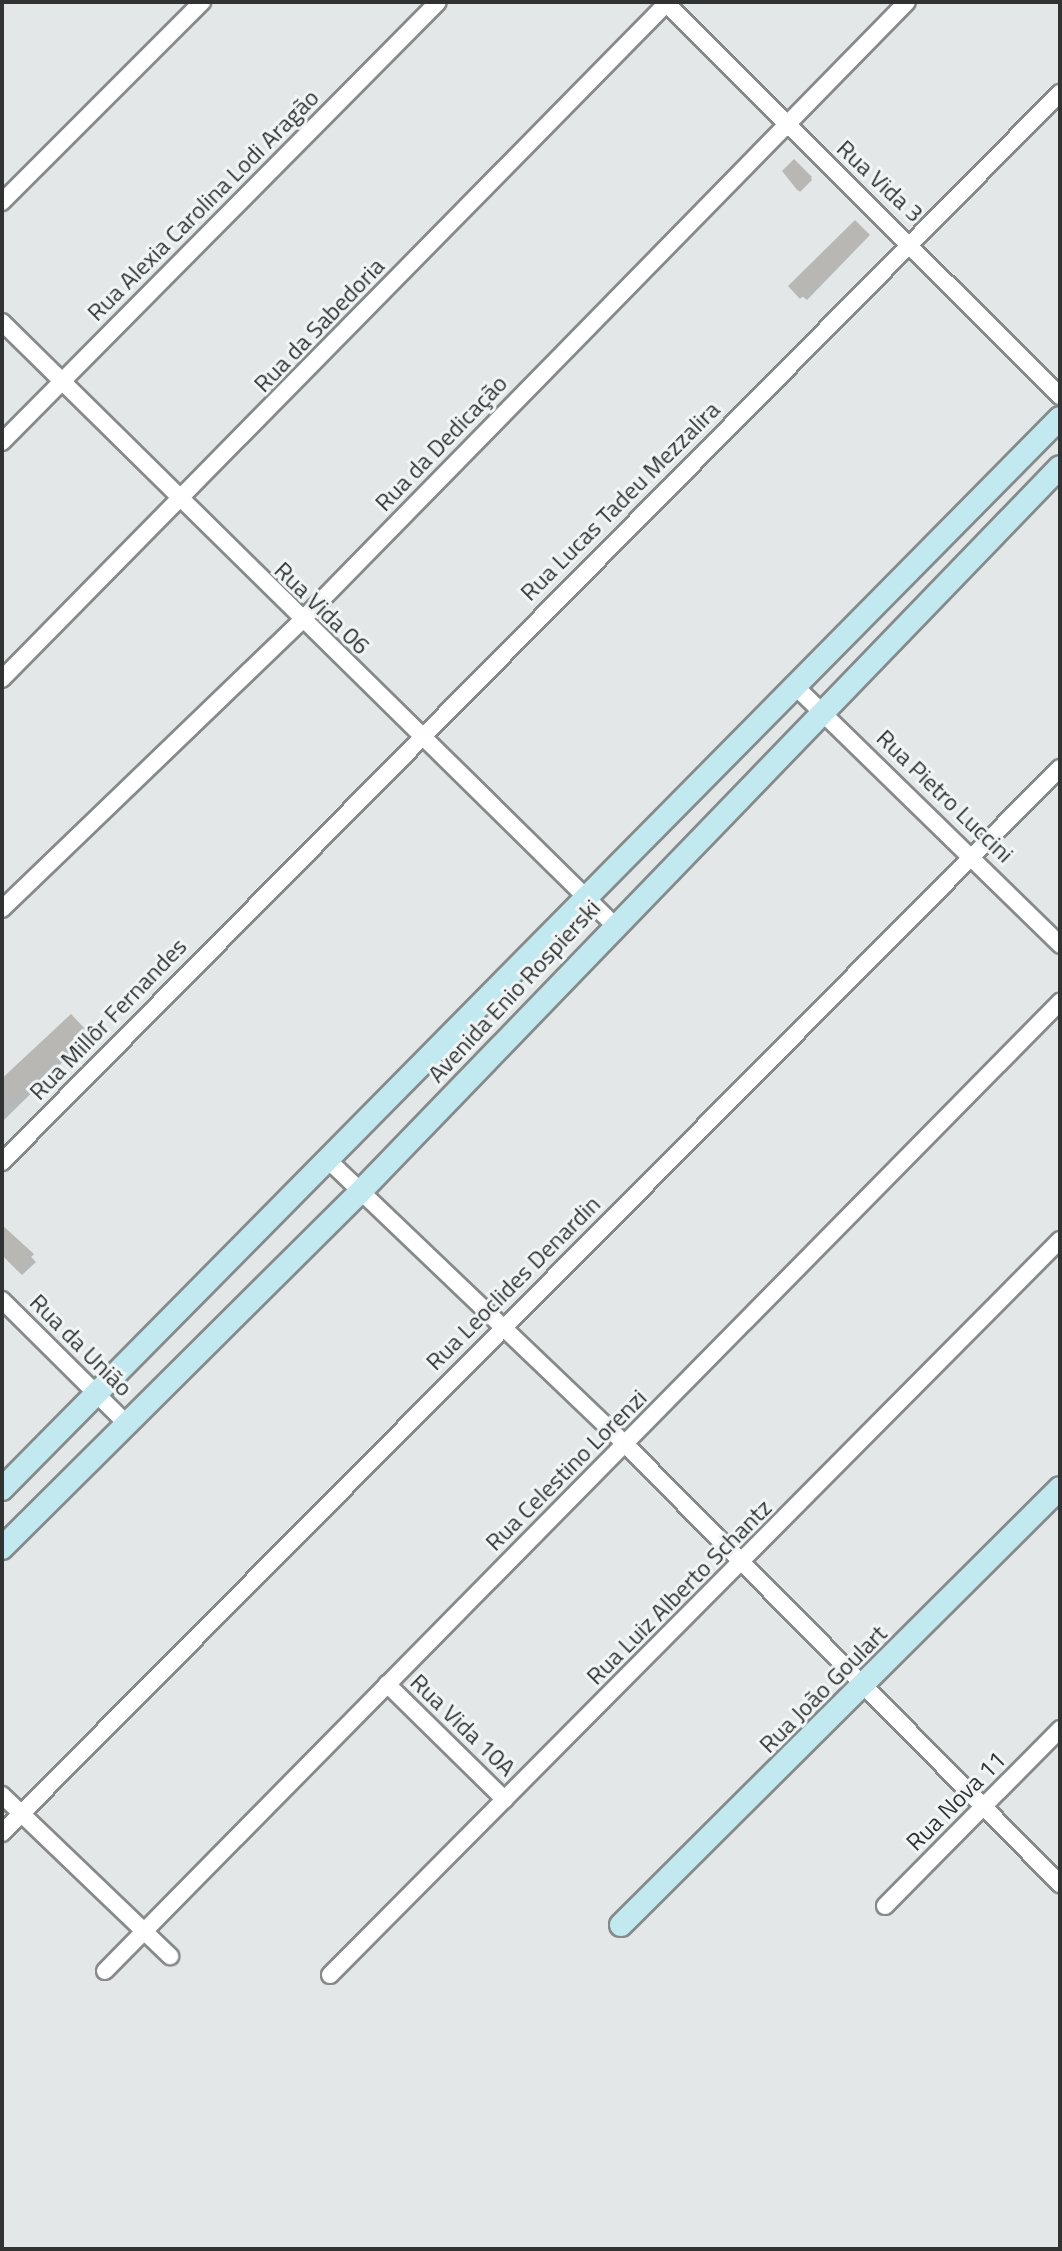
<!DOCTYPE html>
<html>
<head>
<meta charset="utf-8">
<style>
  body { margin:0 }
  #map { position:relative; width:1062px; height:2251px; overflow:hidden; background:#e3e7e8; font-family:"Titillium Web",sans-serif }
  div>[style] { position:absolute }
  [style*='--x'] { left:calc(var(--x)*1px); top:calc(var(--y)*1px); width:calc(var(--w)*1px); rotate:calc(var(--a)*1deg) }
  .shadow>* { inset:0; background:#0003 }
  .building>* { inset:0; background:#b9b7b4; transform-origin:0 0 }
  .roads { filter:drop-shadow(2px 0 #868a8a) drop-shadow(-2px 0 #868a8a) drop-shadow(0 2px #868a8a) drop-shadow(0 -2px #868a8a) }
  .street>* { height:16px; margin:-8px; padding:0 8px; transform-origin:8px; border-radius:8px; background:#fff }
  .secondary>* { height:22px; margin:-11px; padding:0 11px; transform-origin:11px; border-radius:11px; background:#c1e9ef }
  span { translate:-50% -50%; white-space:nowrap; text-align:center; line-height:1.15; -webkit-text-stroke:6px #f1f5f5; paint-order:stroke }
  .street-label { font-size:24px; color:#313333 }
  .frame { position:absolute; inset:0; border:4px solid #313333; pointer-events:none }
</style>
</head>
<body>
<div id="map">
  <div class="shadow">
    <div style="clip-path:polygon(785px 171px,811px 178px,812px 180px,800px 192px)"></div>
    <div style="clip-path:polygon(869px 236px,807px 300px,792px 288px)"></div>
    <div style="clip-path:polygon(71px 1017px,88px 1037px,2px 1122px,2px 1087px)"></div>
    <div style="clip-path:polygon(2px 1227px,36px 1262px,22px 1275px,2px 1255px)"></div>
  </div>
  <div class="building">
    <div style="clip-path:polygon(794px 159px,812px 177px,798px 191px,782px 171px)"></div>
    <div style="clip-path:polygon(855px 220px,870px 235px,800px 299px,788px 286px)"></div>
    <div style="left:71px;top:1014px;width:22px;height:100px;rotate:47deg"></div>
    <div style="clip-path:polygon(2px 1225px,34px 1254px,18px 1271px,2px 1255px)"></div>
  </div>
  <div class="roads">
    <div class="street">
      <div style="--x:665;--y:2;--w:558;--a:44.93"></div>
      <div style="--x:2;--y:202;--w:283;--a:-45"></div>
      <div style="--x:2;--y:322;--w:858;--a:44.57"></div>
      <div style="--x:2;--y:442;--w:619;--a:-45.26"></div>
      <div style="--x:2;--y:679;--w:950;--a:-45.47"></div>
      <div style="--x:794;--y:685;--w:372;--a:44.3"></div>
      <div style="--x:2;--y:909;--w:415;--a:-43.9"></div>
      <div style="--x:301;--y:621;--w:866;--a:-45.61"></div>
      <div style="--x:327;--y:1159;--w:412;--a:43.7"></div>
      <div style="--x:625;--y:1444;--w:619;--a:45.33"></div>
      <div style="--x:2;--y:1162;--w:1504;--a:-45.3"></div>
      <div style="--x:2;--y:1300;--w:176;--a:44.8"></div>
      <div style="--x:387;--y:1684;--w:165;--a:44.5"></div>
      <div style="--x:2;--y:1795;--w:233;--a:43.8"></div>
      <div style="--x:2;--y:1833;--w:1501;--a:-45.19"></div>
      <div style="--x:885;--y:1906;--w:249;--a:-45.3"></div>
      <div style="--x:105;--y:1971;--w:1361;--a:-45.42"></div>
      <div style="--x:330;--y:1975;--w:1036;--a:-45.2"></div>
    </div>
    <div class="secondary">
      <div style="--x:2;--y:1489;--w:1505;--a:-45.35"></div>
      <div style="--x:2;--y:1548;--w:506;--a:-44.84"></div>
      <div style="--x:361;--y:1191;--w:1006;--a:-46.01"></div>
      <div style="--x:621;--y:1925;--w:619;--a:-44.87"></div>
    </div>
  </div>
  <div class="street-label">
    <span style="left:880px;top:181px;rotate:43deg">Rua Vida 3</span>
    <span style="left:203px;top:205px;rotate:-45deg">Rua Alexia Carolina Lodi Aragão</span>
    <span style="left:319px;top:325px;rotate:-46deg">Rua da Sabedoria</span>
    <span style="left:441px;top:443px;rotate:-46deg">Rua da Dedicação</span>
    <span style="left:620px;top:501px;rotate:-45deg">Rua Lucas Tadeu Mezzalira</span>
    <span style="left:322px;top:608px;rotate:44deg">Rua Vida 06</span>
    <span style="left:945px;top:796px;rotate:44deg">Rua Pietro Luccini</span>
    <span style="left:514px;top:991px;rotate:-47deg">Avenida Enio Rospierski</span>
    <span style="left:108px;top:1019px;rotate:-46deg">Rua Millôr Fernandes</span>
    <span style="left:513px;top:1283px;rotate:-45deg">Rua Leoclides Denardin</span>
    <span style="left:81px;top:1345px;rotate:45deg">Rua da União</span>
    <span style="left:566px;top:1470px;rotate:-45deg">Rua Celestino Lorenzi</span>
    <span style="left:679px;top:1592px;rotate:-45deg">Rua Luiz Alberto Schantz</span>
    <span style="left:823px;top:1689px;rotate:-45deg">Rua João Goulart</span>
    <span style="left:463px;top:1725px;rotate:44deg">Rua Vida 10A</span>
    <span style="left:956px;top:1801px;rotate:-45deg">Rua Nova 11</span>
  </div>
  <div class="frame"></div>
</div>
</body>
</html>
